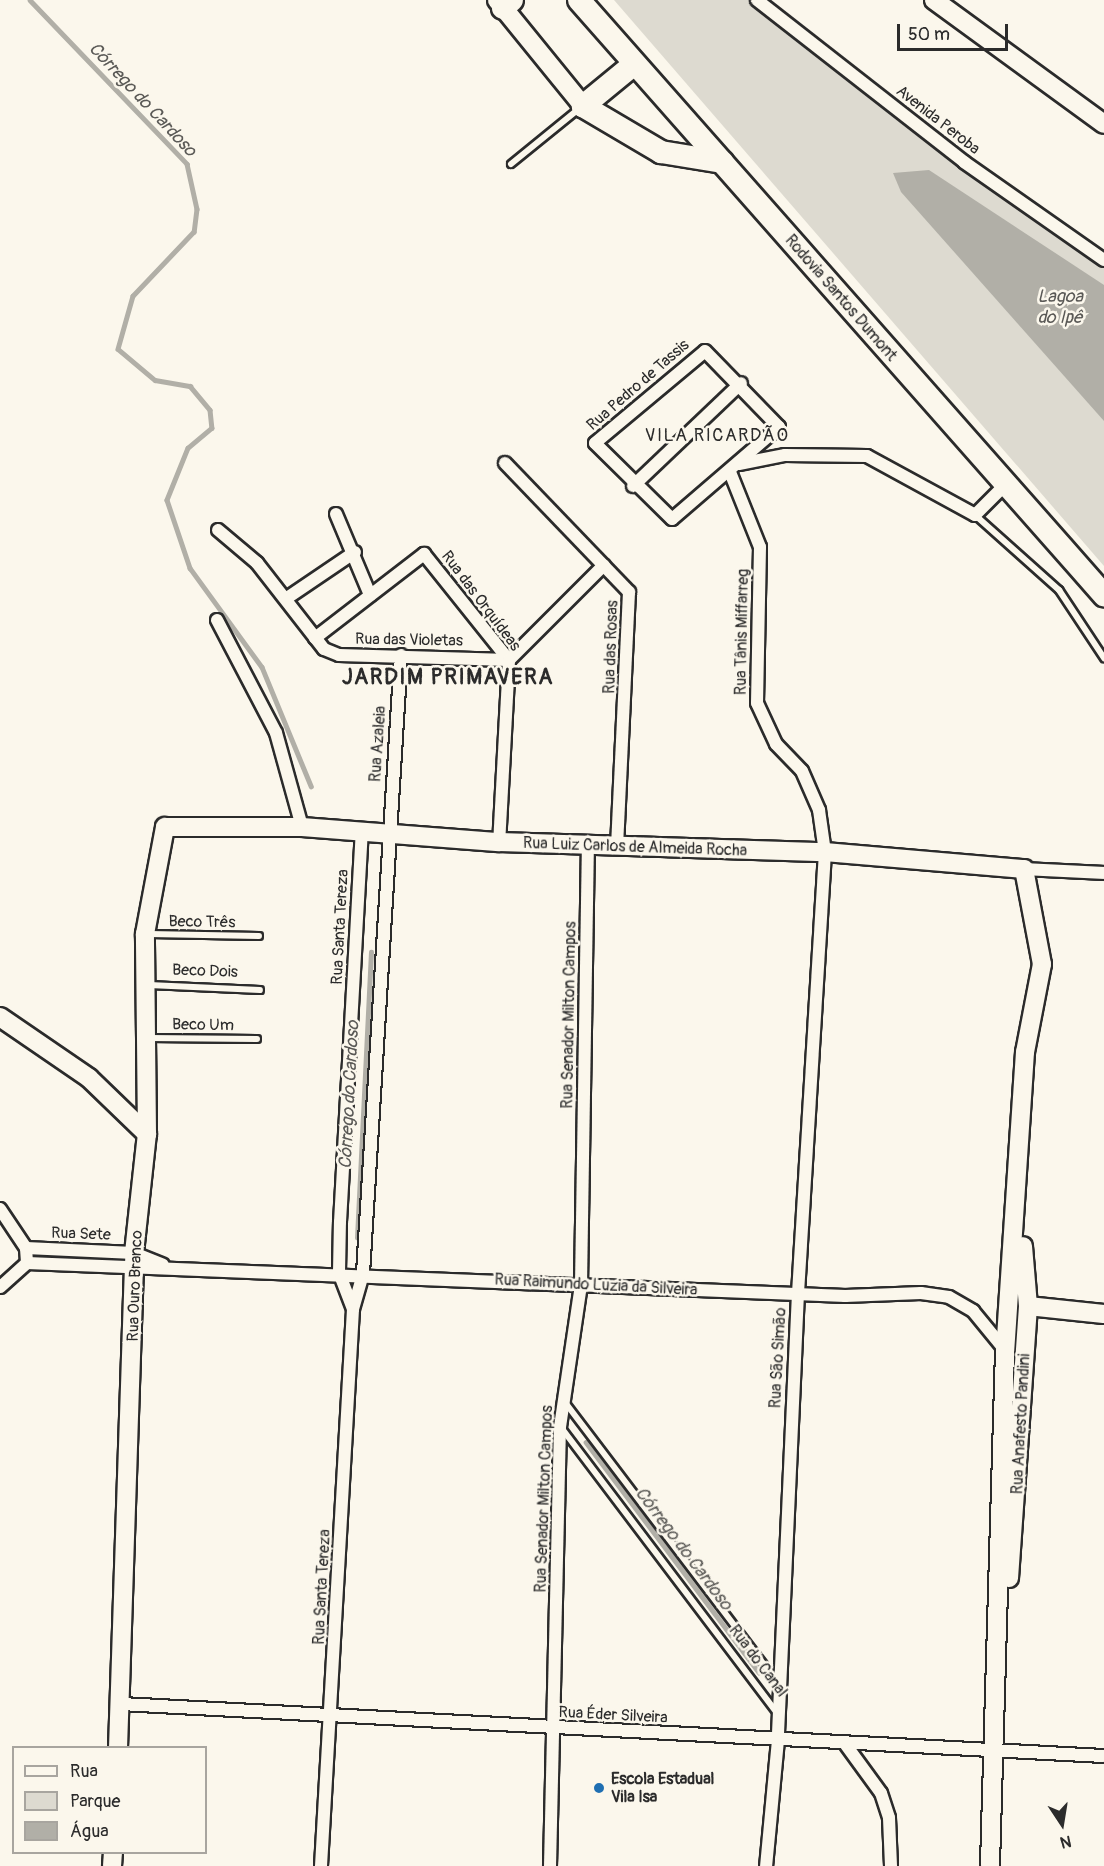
<!DOCTYPE html>
<html>
<head>
<meta charset="utf-8">
<style>
  body { margin:0 }
  #map { position:relative; width:1104px; height:1866px; overflow:hidden; background:#fbf7ec; font-family:Pangolin,sans-serif }
  div>[style] { position:absolute }
  [style*='--x'] { left:calc(var(--x)*1px); top:calc(var(--y)*1px); width:calc(var(--w)*1px); rotate:calc(var(--a)*1deg) }
  .green>* { inset:0; background:#dddad0 }
  .water>* { inset:0; background:#b1afa7 }
  .stream>* { height:4.5px; margin:-2.25px; padding:0 2.25px; transform-origin:2.25px; border-radius:2.25px; background:#b1afa7 }
  .roads { filter:drop-shadow(2px 0 #2b2b2b) drop-shadow(-2px 0 #2b2b2b) drop-shadow(0 2px #2b2b2b) drop-shadow(0 -2px #2b2b2b) }
  .lane>* { height:6px; margin:-3px; padding:0 3px; transform-origin:3px; border-radius:3px; background:#fbf7ec }
  .street>* { height:12px; margin:-6px; padding:0 6px; transform-origin:6px; border-radius:6px; background:#fbf7ec }
  .secondary>* { height:18px; margin:-9px; padding:0 9px; transform-origin:9px; border-radius:9px; background:#fbf7ec }
  .highway>* { height:22px; margin:-11px; padding:0 11px; transform-origin:11px; border-radius:11px; background:#fbf7ec }
  .dots>* { width:16px; height:16px; translate:-50% -50%; box-sizing:border-box; border:3px solid #fbf7ec; border-radius:50% }
  span { translate:-50% -50%; white-space:nowrap; text-align:center; line-height:1.15; -webkit-text-stroke:5px #fbf7ec; paint-order:stroke }
  .street-label { font-size:16px; color:#2b2b2b }
  .poi-label { font-size:16px; color:#2b2b2b; font-weight:700 }
  .left { translate:0 -50%; text-align:left }
  .water-label { font-size:18px; color:#5a5956; font-style:italic }
  .neighbourhood-label { font-size:18px; color:#2b2b2b; letter-spacing:1.5px }
  .district-label { font-size:22px; color:#2b2b2b; font-weight:700; letter-spacing:1.5px }
  .legend { position:absolute; left:12px; top:1746px; width:195px; height:108px; box-sizing:border-box; background:#fbf7ec; border:2px solid #a8a59f; margin:0; padding:8px 10px; list-style:none; font-size:18px; color:#2b2b2b }
  .legend li { display:flex; align-items:center; gap:12px; height:30px }
  .legend b { width:30px; border:2px solid #a8a59f }
  .north { position:absolute; left:1032px; top:1794px; width:60px; height:60px; -webkit-text-stroke:4px #fbf7ec; paint-order:stroke; rotate:168deg; font-size:16px; font-weight:700; line-height:24px; text-align:center; color:#2b2b2b }
  .north::after { content:''; display:block; margin:auto; width:21px; height:27px; background:#2b2b2b; clip-path:polygon(50% 0,100% 100%,50% 72%,0 100%) }
  .scale { position:absolute; left:897px; top:24px; width:111px; height:27px; box-sizing:border-box; border:3px solid #2b2b2b; border-top:0; padding-left:8px; font-size:18px; line-height:21px; white-space:nowrap; color:#2b2b2b; -webkit-text-stroke:4px #fbf7ec; paint-order:stroke }
</style>
</head>
<body>
<div id="map">
  <div class="green">
    <div style="clip-path:polygon(614px 0,752px 0,1104px 264px,1104px 566px)"></div>
  </div>
  <div class="water">
    <div style="clip-path:polygon(929px 170px,1104px 285px,1104px 421px,901px 192px,893px 173px)"></div>
  </div>
  <div class="stream">
    <div style="--x:30;--y:0;--w:227;--a:46.2"></div>
    <div style="--x:187;--y:164;--w:46;--a:77.5"></div>
    <div style="--x:197;--y:209;--w:23;--a:97"></div>
    <div style="--x:194;--y:232;--w:88;--a:133.6"></div>
    <div style="--x:133;--y:296;--w:55;--a:105.8"></div>
    <div style="--x:118;--y:349;--w:48;--a:40"></div>
    <div style="--x:155;--y:380;--w:36;--a:10"></div>
    <div style="--x:190;--y:386;--w:31;--a:50"></div>
    <div style="--x:210;--y:410;--w:18;--a:84"></div>
    <div style="--x:212;--y:428;--w:31;--a:140"></div>
    <div style="--x:188;--y:448;--w:56;--a:112"></div>
    <div style="--x:167;--y:500;--w:72;--a:71.3"></div>
    <div style="--x:190;--y:568;--w:122;--a:54"></div>
    <div style="--x:262;--y:667;--w:129;--a:67.6"></div>
    <div style="--x:357;--y:1238;--w:286;--a:-87.2"></div>
    <div style="--x:586;--y:1442;--w:288;--a:53.1"></div>
  </div>
  <div class="roads">
    <div class="lane">
      <div style="--x:511;--y:164;--w:89;--a:-39.1"></div>
      <div style="--x:975;--y:515;--w:113;--a:41.8"></div>
      <div style="--x:1059;--y:590;--w:82;--a:56.5"></div>
      <div style="--x:149;--y:934;--w:110;--a:1"></div>
      <div style="--x:149;--y:985;--w:111;--a:2.6"></div>
      <div style="--x:149;--y:1038;--w:108;--a:0.5"></div>
      <div style="--x:564;--y:1401;--w:354;--a:52.8"></div>
      <div style="--x:563;--y:1430;--w:355;--a:52.9"></div>
    </div>
    <div class="street">
      <div style="--x:757;--y:0;--w:263;--a:38"></div>
      <div style="--x:964;--y:162;--w:171;--a:35"></div>
      <div style="--x:705;--y:351;--w:106;--a:45.8"></div>
      <div style="--x:779;--y:427;--w:141;--a:139.3"></div>
      <div style="--x:672;--y:519;--w:108;--a:-135.4"></div>
      <div style="--x:595;--y:443;--w:143;--a:-39.9"></div>
      <div style="--x:505;--y:463;--w:179;--a:46.1"></div>
      <div style="--x:629;--y:592;--w:254;--a:92.7"></div>
      <div style="--x:739;--y:464;--w:47;--a:-11.1"></div>
      <div style="--x:785;--y:455;--w:82;--a:0.7"></div>
      <div style="--x:867;--y:456;--w:123;--a:28.6"></div>
      <div style="--x:975;--y:515;--w:47;--a:-45"></div>
      <div style="--x:730;--y:472;--w:81;--a:68.2"></div>
      <div style="--x:760;--y:547;--w:156;--a:91.1"></div>
      <div style="--x:757;--y:703;--w:45;--a:65.1"></div>
      <div style="--x:776;--y:744;--w:37;--a:46"></div>
      <div style="--x:802;--y:771;--w:43;--a:66.4"></div>
      <div style="--x:819;--y:810;--w:42;--a:81.9"></div>
      <div style="--x:825;--y:852;--w:442;--a:93.5"></div>
      <div style="--x:798;--y:1293;--w:447;--a:92.6"></div>
      <div style="--x:778;--y:1740;--w:127;--a:95.4"></div>
      <div style="--x:633;--y:486;--w:149;--a:-43.6"></div>
      <div style="--x:336;--y:514;--w:88;--a:67.2"></div>
      <div style="--x:218;--y:530;--w:51;--a:40.2"></div>
      <div style="--x:257;--y:563;--w:109;--a:52.1"></div>
      <div style="--x:324;--y:649;--w:16;--a:22"></div>
      <div style="--x:339;--y:655;--w:170;--a:1.7"></div>
      <div style="--x:509;--y:660;--w:134;--a:-45"></div>
      <div style="--x:287;--y:598;--w:82;--a:-34.1"></div>
      <div style="--x:217;--y:620;--w:127;--a:62.4"></div>
      <div style="--x:276;--y:733;--w:98;--a:74.5"></div>
      <div style="--x:315;--y:638;--w:138;--a:-37.6"></div>
      <div style="--x:424;--y:554;--w:136;--a:51.3"></div>
      <div style="--x:509;--y:660;--w:182;--a:93.1"></div>
      <div style="--x:1024;--y:869;--w:80;--a:2.9"></div>
      <div style="--x:0;--y:1209;--w:47;--a:56.3"></div>
      <div style="--x:26;--y:1248;--w:15;--a:86"></div>
      <div style="--x:27;--y:1263;--w:36;--a:138"></div>
      <div style="--x:26;--y:1248;--w:108;--a:2.7"></div>
      <div style="--x:134;--y:1253;--w:31;--a:22"></div>
      <div style="--x:27;--y:1263;--w:819;--a:2.31"></div>
      <div style="--x:845;--y:1296;--w:76;--a:-2.3"></div>
      <div style="--x:921;--y:1293;--w:28;--a:8"></div>
      <div style="--x:949;--y:1297;--w:28;--a:30"></div>
      <div style="--x:973;--y:1311;--w:50;--a:50.6"></div>
      <div style="--x:353;--y:1309;--w:40;--a:-111"></div>
      <div style="--x:339;--y:1272;--w:50;--a:-88.9"></div>
      <div style="--x:340;--y:1222;--w:391;--a:-86.8"></div>
      <div style="--x:121;--y:1704;--w:984;--a:3.03"></div>
      <div style="--x:846;--y:1745;--w:59;--a:53.9"></div>
      <div style="--x:881;--y:1793;--w:26;--a:72"></div>
      <div style="--x:889;--y:1818;--w:48;--a:87.6"></div>
      <div style="--x:321;--y:1866;--w:558;--a:-86.71"></div>
      <div style="--x:353;--y:1309;--w:37;--a:-74"></div>
      <div style="--x:363;--y:1273;--w:619;--a:-86.48"></div>
      <div style="--x:550;--y:1866;--w:439;--a:-88.7"></div>
      <div style="--x:560;--y:1427;--w:144;--a:-81.6"></div>
      <div style="--x:581;--y:1285;--w:439;--a:-89.1"></div>
    </div>
    <div class="secondary">
      <div style="--x:497;--y:0;--w:136;--a:50.9"></div>
      <div style="--x:934;--y:0;--w:210;--a:36.1"></div>
      <div style="--x:0;--y:1017;--w:108;--a:34.4"></div>
      <div style="--x:89;--y:1078;--w:81;--a:44"></div>
      <div style="--x:1028;--y:1306;--w:76;--a:6"></div>
      <div style="--x:1009;--y:1578;--w:273;--a:-86"></div>
      <div style="--x:1028;--y:1306;--w:60;--a:-94.8"></div>
      <div style="--x:118;--y:1748;--w:495;--a:-88.1"></div>
      <div style="--x:134;--y:1253;--w:120;--a:-83.8"></div>
      <div style="--x:147;--y:1134;--w:200;--a:-90.6"></div>
      <div style="--x:145;--y:934;--w:109;--a:-79.4"></div>
      <div style="--x:165;--y:827;--w:137;--a:0"></div>
      <div style="--x:302;--y:827;--w:198;--a:4.4"></div>
      <div style="--x:499;--y:842;--w:326;--a:1.8"></div>
      <div style="--x:825;--y:852;--w:200;--a:4.9"></div>
      <div style="--x:1024;--y:869;--w:97;--a:79.3"></div>
      <div style="--x:1042;--y:964;--w:90;--a:100.9"></div>
      <div style="--x:1025;--y:1052;--w:299;--a:93.8"></div>
      <div style="--x:1005;--y:1350;--w:516;--a:91.67"></div>
      <div style="--x:112;--y:1866;--w:14;--a:-86"></div>
    </div>
    <div class="highway">
      <div style="--x:579;--y:0;--w:794;--a:48.58"></div>
      <div style="--x:503;--y:8;--w:12;--a:-42"></div>
      <div style="--x:633;--y:65;--w:65;--a:140.6"></div>
      <div style="--x:583;--y:106;--w:91;--a:30.5"></div>
      <div style="--x:661;--y:152;--w:62;--a:9.3"></div>
    </div>
  </div>
  <div class="dots">
    <div style="left:599px;top:1788px;background:#1f6fb2"></div>
  </div>
  <div class="street-label">
    <span style="left:938px;top:120px;rotate:38deg">Avenida Peroba</span>
    <span style="left:841px;top:298px;rotate:49deg">Rodovia Santos Dumont</span>
    <span style="left:638px;top:385px;rotate:-41deg">Rua Pedro de Tassis</span>
    <span style="left:481px;top:601px;rotate:53deg">Rua das Orquídeas</span>
    <span style="left:742px;top:632px;rotate:-89deg">Rua Tânis Miffarreg</span>
    <span style="left:409px;top:640px;rotate:1deg">Rua das Violetas</span>
    <span style="left:611px;top:647px;rotate:-88deg">Rua das Rosas</span>
    <span style="left:378px;top:744px;rotate:-86deg">Rua Azaleia</span>
    <span style="left:635px;top:847px;rotate:2deg">Rua Luiz Carlos de Almeida Rocha</span>
    <span style="left:202px;top:922px;rotate:1deg">Beco Três</span>
    <span style="left:340px;top:927px;rotate:-87deg">Rua Santa Tereza</span>
    <span style="left:205px;top:971px;rotate:2deg">Beco Dois</span>
    <span style="left:569px;top:1015px;rotate:-89deg">Rua Senador Milton Campos</span>
    <span style="left:203px;top:1025px;rotate:1deg">Beco Um</span>
    <span style="left:81px;top:1234px;rotate:2deg">Rua Sete</span>
    <span style="left:596px;top:1285px;rotate:3deg">Rua Raimundo Luzia da Silveira</span>
    <span style="left:135px;top:1286px;rotate:-88deg">Rua Ouro Branco</span>
    <span style="left:778px;top:1358px;rotate:-87deg">Rua São Simão</span>
    <span style="left:1021px;top:1424px;rotate:-87deg">Rua Anafesto Pandini</span>
    <span style="left:544px;top:1499px;rotate:-88deg">Rua Senador Milton Campos</span>
    <span style="left:322px;top:1587px;rotate:-87deg">Rua Santa Tereza</span>
    <span style="left:758px;top:1661px;rotate:53deg">Rua do Canal</span>
    <span style="left:613px;top:1715px;rotate:3deg">Rua Éder Silveira</span>
  </div>
  <div class="poi-label">
    <span class="left" style="left:611px;top:1788px">Escola Estadual<br>Vila Isa</span>
  </div>
  <div class="water-label">
    <span style="left:142px;top:100px;rotate:47deg">Córrego do Cardoso</span>
    <span style="left:1060px;top:308px">Lagoa<br>do Ipê</span>
    <span style="left:350px;top:1095px;rotate:-87deg">Córrego do Cardoso</span>
    <span style="left:683px;top:1549px;rotate:53deg">Córrego do Cardoso</span>
  </div>
  <div class="neighbourhood-label">
    <span style="left:717px;top:436px">VILA RICARDÃO</span>
  </div>
  <div class="district-label">
    <span style="left:448px;top:678px">JARDIM PRIMAVERA</span>
  </div>
  <ul class="legend">
  <li><b style="height:8px;background:#fbf7ec"></b>Rua</li>
  <li><b style="height:16px;background:#dddad0"></b>Parque</li>
  <li><b style="height:16px;background:#b1afa7"></b>Água</li>
  </ul>
  <div class="north">N</div>
  <div class="scale">50 m</div>
</div>
</body>
</html>
